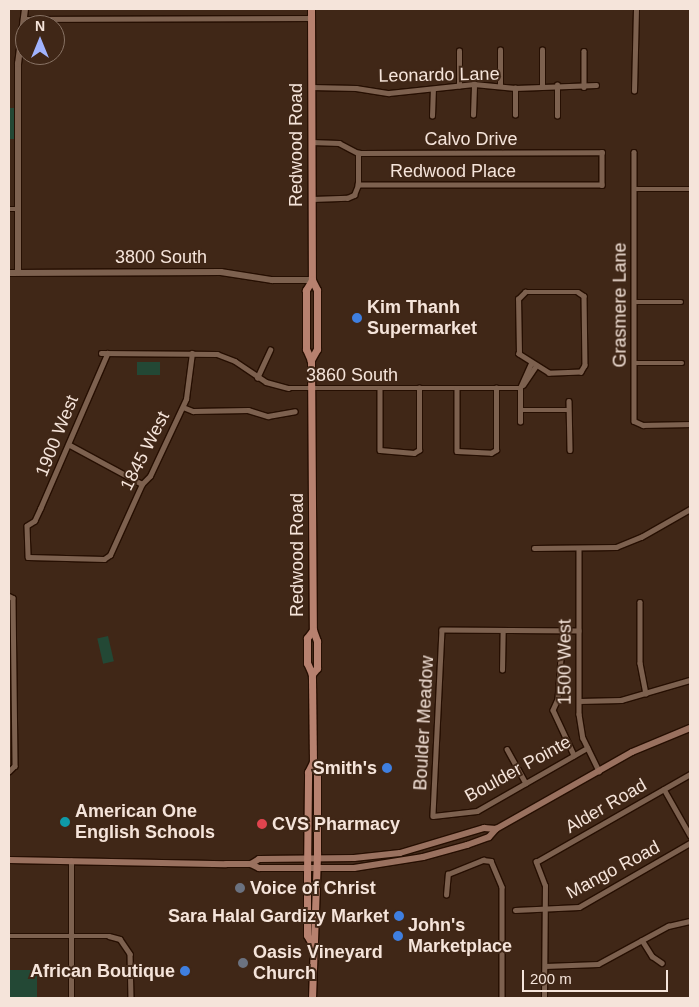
<!DOCTYPE html>
<html>
<head>
<meta charset="utf-8">
<style>
  body { margin:0 }
  #map { position:relative; width:699px; height:1007px; overflow:hidden; background:#402717; font-family:Arial,sans-serif }
  div>[style] { position:absolute }
  [style*='--x'] { left:calc(var(--x)*1px); top:calc(var(--y)*1px); width:calc(var(--w)*1px); rotate:calc(var(--a)*1deg) }
  .green>* { inset:0; background:#234835; transform-origin:0 0 }
  .roads { filter:drop-shadow(1px 0 #260f02) drop-shadow(-1px 0 #260f02) drop-shadow(0 1px #260f02) drop-shadow(0 -1px #260f02) }
  .minor>* { height:4.5px; margin:-2.25px; padding:0 2.25px; transform-origin:2.25px; border-radius:2.25px; background:#7d614f }
  .tertiary>* { height:5.5px; margin:-2.75px; padding:0 2.75px; transform-origin:2.75px; border-radius:2.75px; background:#7d614f }
  .secondary>* { height:6px; margin:-3px; padding:0 3px; transform-origin:3px; border-radius:3px; background:#9a715f }
  .primary>* { height:7px; margin:-3.5px; padding:0 3.5px; transform-origin:3.5px; border-radius:3.5px; background:#b7816f }
  .dots>* { width:14px; height:14px; translate:-50% -50%; box-sizing:border-box; border:2px solid #402717; border-radius:50% }
  span { translate:-50% -50%; white-space:nowrap; text-align:center; line-height:1.15; -webkit-text-stroke:4px #402717; paint-order:stroke }
  .street-label { font-size:18px; color:#f5e4da }
  .poi-label { font-size:18px; color:#f5e4da; font-weight:700 }
  .left { translate:0 -50%; text-align:left }
  .right { translate:-100% -50%; text-align:right }
  .frame { position:absolute; inset:0; border:10px solid #f5e4da; pointer-events:none }
  .north { position:absolute; left:15px; top:15px; width:50px; height:50px; box-sizing:border-box; background:#402717; border:1px solid #887365; border-radius:50%; rotate:0deg; font-size:14px; font-weight:700; line-height:20px; text-align:center; color:#f5e4da }
  .north::after { content:''; display:block; margin:auto; width:18px; height:22px; background:#a1b3fd; clip-path:polygon(50% 0,100% 100%,50% 72%,0 100%) }
  .scale { position:absolute; left:522px; top:970px; width:146px; height:22px; box-sizing:border-box; border:2px solid #f5e4da; border-top:0; padding-left:6px; font-size:15px; line-height:18px; white-space:nowrap; color:#f5e4da; -webkit-text-stroke:4px #402717; paint-order:stroke }
</style>
</head>
<body>
<div id="map">
  <div class="green">
    <div style="left:9px;top:108px;width:5px;height:31px"></div>
    <div style="left:137px;top:362px;width:23px;height:13px"></div>
    <div style="left:108px;top:636px;width:26px;height:11px;rotate:77deg"></div>
    <div style="left:9px;top:970px;width:28px;height:28px"></div>
  </div>
  <div class="roads">
    <div class="minor">
      <div style="--x:23;--y:19;--w:288;--a:-0.2"></div>
      <div style="--x:584;--y:51;--w:36;--a:90"></div>
      <div style="--x:542;--y:85;--w:35;--a:-90"></div>
      <div style="--x:459;--y:86;--w:35;--a:-90"></div>
      <div style="--x:500;--y:86;--w:36;--a:-90"></div>
      <div style="--x:311;--y:87;--w:45;--a:1.3"></div>
      <div style="--x:356;--y:88;--w:33;--a:9"></div>
      <div style="--x:389;--y:93;--w:85;--a:-6"></div>
      <div style="--x:474;--y:84;--w:41;--a:5.6"></div>
      <div style="--x:515;--y:88;--w:81;--a:-2.1"></div>
      <div style="--x:634;--y:91;--w:82;--a:-88.6"></div>
      <div style="--x:473;--y:115;--w:31;--a:-88"></div>
      <div style="--x:515;--y:115;--w:27;--a:-90"></div>
      <div style="--x:432;--y:116;--w:26;--a:-88"></div>
      <div style="--x:557;--y:116;--w:31;--a:-90"></div>
      <div style="--x:311;--y:142;--w:28;--a:2"></div>
      <div style="--x:339;--y:143;--w:21;--a:28"></div>
      <div style="--x:358;--y:153;--w:244;--a:-0.2"></div>
      <div style="--x:602;--y:152;--w:33;--a:90"></div>
      <div style="--x:602;--y:185;--w:244;--a:180"></div>
      <div style="--x:634;--y:152;--w:269;--a:90"></div>
      <div style="--x:634;--y:421;--w:10;--a:24"></div>
      <div style="--x:643;--y:425;--w:47;--a:-1.2"></div>
      <div style="--x:634;--y:189;--w:56;--a:0"></div>
      <div style="--x:312;--y:199;--w:35;--a:-2"></div>
      <div style="--x:347;--y:198;--w:8;--a:-23"></div>
      <div style="--x:354;--y:195;--w:11;--a:-68"></div>
      <div style="--x:358;--y:185;--w:32;--a:-90"></div>
      <div style="--x:9;--y:209;--w:10;--a:0"></div>
      <div style="--x:525;--y:292;--w:53;--a:0"></div>
      <div style="--x:578;--y:292;--w:7;--a:34"></div>
      <div style="--x:584;--y:296;--w:69;--a:89.2"></div>
      <div style="--x:585;--y:365;--w:8;--a:120"></div>
      <div style="--x:581;--y:372;--w:32;--a:178"></div>
      <div style="--x:549;--y:373;--w:36;--a:-148"></div>
      <div style="--x:519;--y:354;--w:55;--a:-91"></div>
      <div style="--x:518;--y:299;--w:10;--a:-45"></div>
      <div style="--x:634;--y:302;--w:47;--a:0"></div>
      <div style="--x:101;--y:353;--w:116;--a:0.5"></div>
      <div style="--x:217;--y:354;--w:19;--a:21"></div>
      <div style="--x:235;--y:361;--w:37;--a:34"></div>
      <div style="--x:266;--y:382;--w:23;--a:15"></div>
      <div style="--x:288;--y:388;--w:232;--a:0"></div>
      <div style="--x:108;--y:353;--w:169;--a:113.4"></div>
      <div style="--x:41;--y:508;--w:14;--a:115"></div>
      <div style="--x:35;--y:521;--w:9;--a:148"></div>
      <div style="--x:27;--y:526;--w:31;--a:88"></div>
      <div style="--x:28;--y:557;--w:76;--a:1.5"></div>
      <div style="--x:104;--y:559;--w:7;--a:-34"></div>
      <div style="--x:110;--y:555;--w:78;--a:-65.7"></div>
      <div style="--x:142;--y:484;--w:11;--a:-45"></div>
      <div style="--x:150;--y:476;--w:85;--a:-64.9"></div>
      <div style="--x:186;--y:399;--w:46;--a:-82.6"></div>
      <div style="--x:634;--y:363;--w:48;--a:0"></div>
      <div style="--x:257;--y:378;--w:31;--a:-65"></div>
      <div style="--x:523;--y:385;--w:23;--a:-56"></div>
      <div style="--x:457;--y:388;--w:63;--a:90"></div>
      <div style="--x:457;--y:451;--w:34;--a:3"></div>
      <div style="--x:491;--y:453;--w:6;--a:-31"></div>
      <div style="--x:496;--y:450;--w:62;--a:-90"></div>
      <div style="--x:380;--y:389;--w:61;--a:90"></div>
      <div style="--x:380;--y:450;--w:34;--a:5"></div>
      <div style="--x:414;--y:453;--w:6;--a:-31"></div>
      <div style="--x:419;--y:450;--w:62;--a:-90"></div>
      <div style="--x:569;--y:401;--w:49;--a:88.8"></div>
      <div style="--x:183;--y:407;--w:11;--a:22"></div>
      <div style="--x:193;--y:411;--w:55;--a:-1"></div>
      <div style="--x:248;--y:410;--w:21;--a:17"></div>
      <div style="--x:268;--y:416;--w:27;--a:-10"></div>
      <div style="--x:520;--y:410;--w:49;--a:0"></div>
      <div style="--x:520;--y:422;--w:34;--a:-90"></div>
      <div style="--x:520;--y:388;--w:27;--a:-66"></div>
      <div style="--x:70;--y:445;--w:82;--a:28.4"></div>
      <div style="--x:534;--y:548;--w:82;--a:-0.7"></div>
      <div style="--x:616;--y:547;--w:27;--a:-22"></div>
      <div style="--x:641;--y:537;--w:56;--a:-29.7"></div>
      <div style="--x:579;--y:549;--w:165;--a:90"></div>
      <div style="--x:579;--y:714;--w:24;--a:81"></div>
      <div style="--x:583;--y:738;--w:37;--a:64"></div>
      <div style="--x:9;--y:596;--w:4;--a:27"></div>
      <div style="--x:13;--y:598;--w:168;--a:89.3"></div>
      <div style="--x:15;--y:766;--w:8;--a:135"></div>
      <div style="--x:640;--y:602;--w:61;--a:90"></div>
      <div style="--x:640;--y:663;--w:31;--a:79"></div>
      <div style="--x:563;--y:631;--w:68;--a:94.2"></div>
      <div style="--x:558;--y:699;--w:12;--a:114"></div>
      <div style="--x:553;--y:710;--w:50;--a:65"></div>
      <div style="--x:579;--y:631;--w:137;--a:-179.6"></div>
      <div style="--x:442;--y:630;--w:186;--a:92.8"></div>
      <div style="--x:433;--y:816;--w:44;--a:-6.5"></div>
      <div style="--x:477;--y:811;--w:127;--a:-29.8"></div>
      <div style="--x:502;--y:670;--w:39;--a:-89"></div>
      <div style="--x:579;--y:701;--w:42;--a:-1.4"></div>
      <div style="--x:621;--y:700;--w:72;--a:-16.2"></div>
      <div style="--x:507;--y:749;--w:39;--a:61"></div>
      <div style="--x:664;--y:789;--w:53;--a:60.5"></div>
      <div style="--x:446;--y:895;--w:21;--a:-85"></div>
      <div style="--x:448;--y:874;--w:38;--a:-22"></div>
      <div style="--x:483;--y:860;--w:8;--a:7"></div>
      <div style="--x:491;--y:861;--w:28;--a:67"></div>
      <div style="--x:502;--y:887;--w:111;--a:90"></div>
      <div style="--x:515;--y:910;--w:64;--a:-2.7"></div>
      <div style="--x:579;--y:907;--w:128;--a:-30"></div>
      <div style="--x:9;--y:936;--w:100;--a:0"></div>
      <div style="--x:109;--y:936;--w:11;--a:15"></div>
      <div style="--x:120;--y:939;--w:18;--a:56"></div>
      <div style="--x:130;--y:954;--w:44;--a:88.7"></div>
      <div style="--x:642;--y:940;--w:19;--a:58"></div>
      <div style="--x:652;--y:956;--w:12;--a:35"></div>
      <div style="--x:545;--y:966;--w:53;--a:-2.2"></div>
      <div style="--x:598;--y:964;--w:80;--a:-28.5"></div>
      <div style="--x:668;--y:926;--w:23;--a:-13"></div>
      <div style="--x:71;--y:998;--w:137;--a:-90"></div>
      <div style="--x:544;--y:998;--w:112;--a:-89.5"></div>
      <div style="--x:545;--y:886;--w:26;--a:-111"></div>
      <div style="--x:536;--y:862;--w:177;--a:-29.7"></div>
    </div>
    <div class="tertiary">
      <div style="--x:9;--y:273;--w:212;--a:-0.3"></div>
      <div style="--x:221;--y:272;--w:52;--a:8.9"></div>
      <div style="--x:272;--y:280;--w:40;--a:0"></div>
      <div style="--x:18;--y:273;--w:209;--a:-90"></div>
      <div style="--x:18;--y:64;--w:55;--a:-82.7"></div>
    </div>
    <div class="secondary">
      <div style="--x:9;--y:860;--w:217;--a:1.1"></div>
      <div style="--x:226;--y:864;--w:25;--a:0"></div>
      <div style="--x:251;--y:864;--w:9;--a:-32"></div>
      <div style="--x:259;--y:859;--w:95;--a:-0.6"></div>
      <div style="--x:354;--y:858;--w:46;--a:-6.2"></div>
      <div style="--x:400;--y:853;--w:88;--a:-16.6"></div>
      <div style="--x:484;--y:828;--w:12;--a:5"></div>
      <div style="--x:251;--y:864;--w:9;--a:27"></div>
      <div style="--x:259;--y:868;--w:95;--a:0"></div>
      <div style="--x:354;--y:868;--w:70;--a:-9.1"></div>
      <div style="--x:423;--y:857;--w:46;--a:-15.3"></div>
      <div style="--x:467;--y:845;--w:23;--a:-20"></div>
      <div style="--x:489;--y:837;--w:11;--a:-49"></div>
      <div style="--x:496;--y:829;--w:156;--a:-29.5"></div>
      <div style="--x:632;--y:752;--w:63;--a:-22.5"></div>
    </div>
    <div class="primary">
      <div style="--x:311;--y:9;--w:271;--a:89.8"></div>
      <div style="--x:312;--y:280;--w:11;--a:63"></div>
      <div style="--x:317;--y:290;--w:59;--a:90"></div>
      <div style="--x:317;--y:349;--w:13;--a:119"></div>
      <div style="--x:312;--y:280;--w:12;--a:121"></div>
      <div style="--x:306;--y:290;--w:59;--a:90"></div>
      <div style="--x:306;--y:349;--w:12;--a:66"></div>
      <div style="--x:311;--y:360;--w:270;--a:89.6"></div>
      <div style="--x:313;--y:630;--w:12;--a:70"></div>
      <div style="--x:317;--y:641;--w:27;--a:90"></div>
      <div style="--x:317;--y:668;--w:8;--a:130"></div>
      <div style="--x:312;--y:944;--w:10;--a:-119"></div>
      <div style="--x:307;--y:935;--w:59;--a:-90"></div>
      <div style="--x:307;--y:876;--w:104;--a:-89.4"></div>
      <div style="--x:308;--y:772;--w:11;--a:-63"></div>
      <div style="--x:313;--y:762;--w:88;--a:-90.7"></div>
      <div style="--x:312;--y:674;--w:12;--a:-114"></div>
      <div style="--x:307;--y:663;--w:25;--a:-90"></div>
      <div style="--x:307;--y:638;--w:10;--a:-53"></div>
      <div style="--x:312;--y:998;--w:146;--a:-88"></div>
      <div style="--x:317;--y:852;--w:79;--a:-90"></div>
      <div style="--x:317;--y:773;--w:12;--a:-110"></div>
    </div>
  </div>
  <div class="dots">
    <div style="left:357px;top:318px;background:#3f7fe0"></div>
    <div style="left:387px;top:768px;background:#3f7fe0"></div>
    <div style="left:65px;top:822px;background:#0f9aa8"></div>
    <div style="left:262px;top:824px;background:#e0444e"></div>
    <div style="left:240px;top:888px;background:#6b7280"></div>
    <div style="left:399px;top:916px;background:#3f7fe0"></div>
    <div style="left:398px;top:936px;background:#3f7fe0"></div>
    <div style="left:243px;top:963px;background:#6b7280"></div>
    <div style="left:185px;top:971px;background:#3f7fe0"></div>
  </div>
  <div class="street-label">
    <span style="left:439px;top:75px;rotate:-1deg">Leonardo Lane</span>
    <span style="left:471px;top:139px">Calvo Drive</span>
    <span style="left:296px;top:145px;rotate:-90deg">Redwood Road</span>
    <span style="left:453px;top:171px">Redwood Place</span>
    <span style="left:161px;top:257px">3800 South</span>
    <span style="left:620px;top:305px;rotate:-90deg">Grasmere Lane</span>
    <span style="left:352px;top:375px">3860 South</span>
    <span style="left:57px;top:436px;rotate:-68deg">1900 West</span>
    <span style="left:145px;top:451px;rotate:-63deg">1845 West</span>
    <span style="left:297px;top:555px;rotate:-90deg">Redwood Road</span>
    <span style="left:565px;top:662px;rotate:-90deg">1500 West</span>
    <span style="left:424px;top:723px;rotate:-87deg">Boulder Meadow</span>
    <span style="left:518px;top:769px;rotate:-29deg">Boulder Pointe</span>
    <span style="left:606px;top:806px;rotate:-30deg">Alder Road</span>
    <span style="left:613px;top:870px;rotate:-28deg">Mango Road</span>
  </div>
  <div class="poi-label">
    <span class="left" style="left:367px;top:318px">Kim Thanh<br>Supermarket</span>
    <span class="right" style="left:377px;top:768px">Smith's</span>
    <span class="left" style="left:75px;top:822px">American One<br>English Schools</span>
    <span class="left" style="left:272px;top:824px">CVS Pharmacy</span>
    <span class="left" style="left:250px;top:888px">Voice of Christ</span>
    <span class="right" style="left:389px;top:916px">Sara Halal Gardizy Market</span>
    <span class="left" style="left:408px;top:936px">John's<br>Marketplace</span>
    <span class="left" style="left:253px;top:963px">Oasis Vineyard<br>Church</span>
    <span class="right" style="left:175px;top:971px">African Boutique</span>
  </div>
  <div class="frame"></div>
  <div class="north">N</div>
  <div class="scale">200 m</div>
</div>
</body>
</html>
